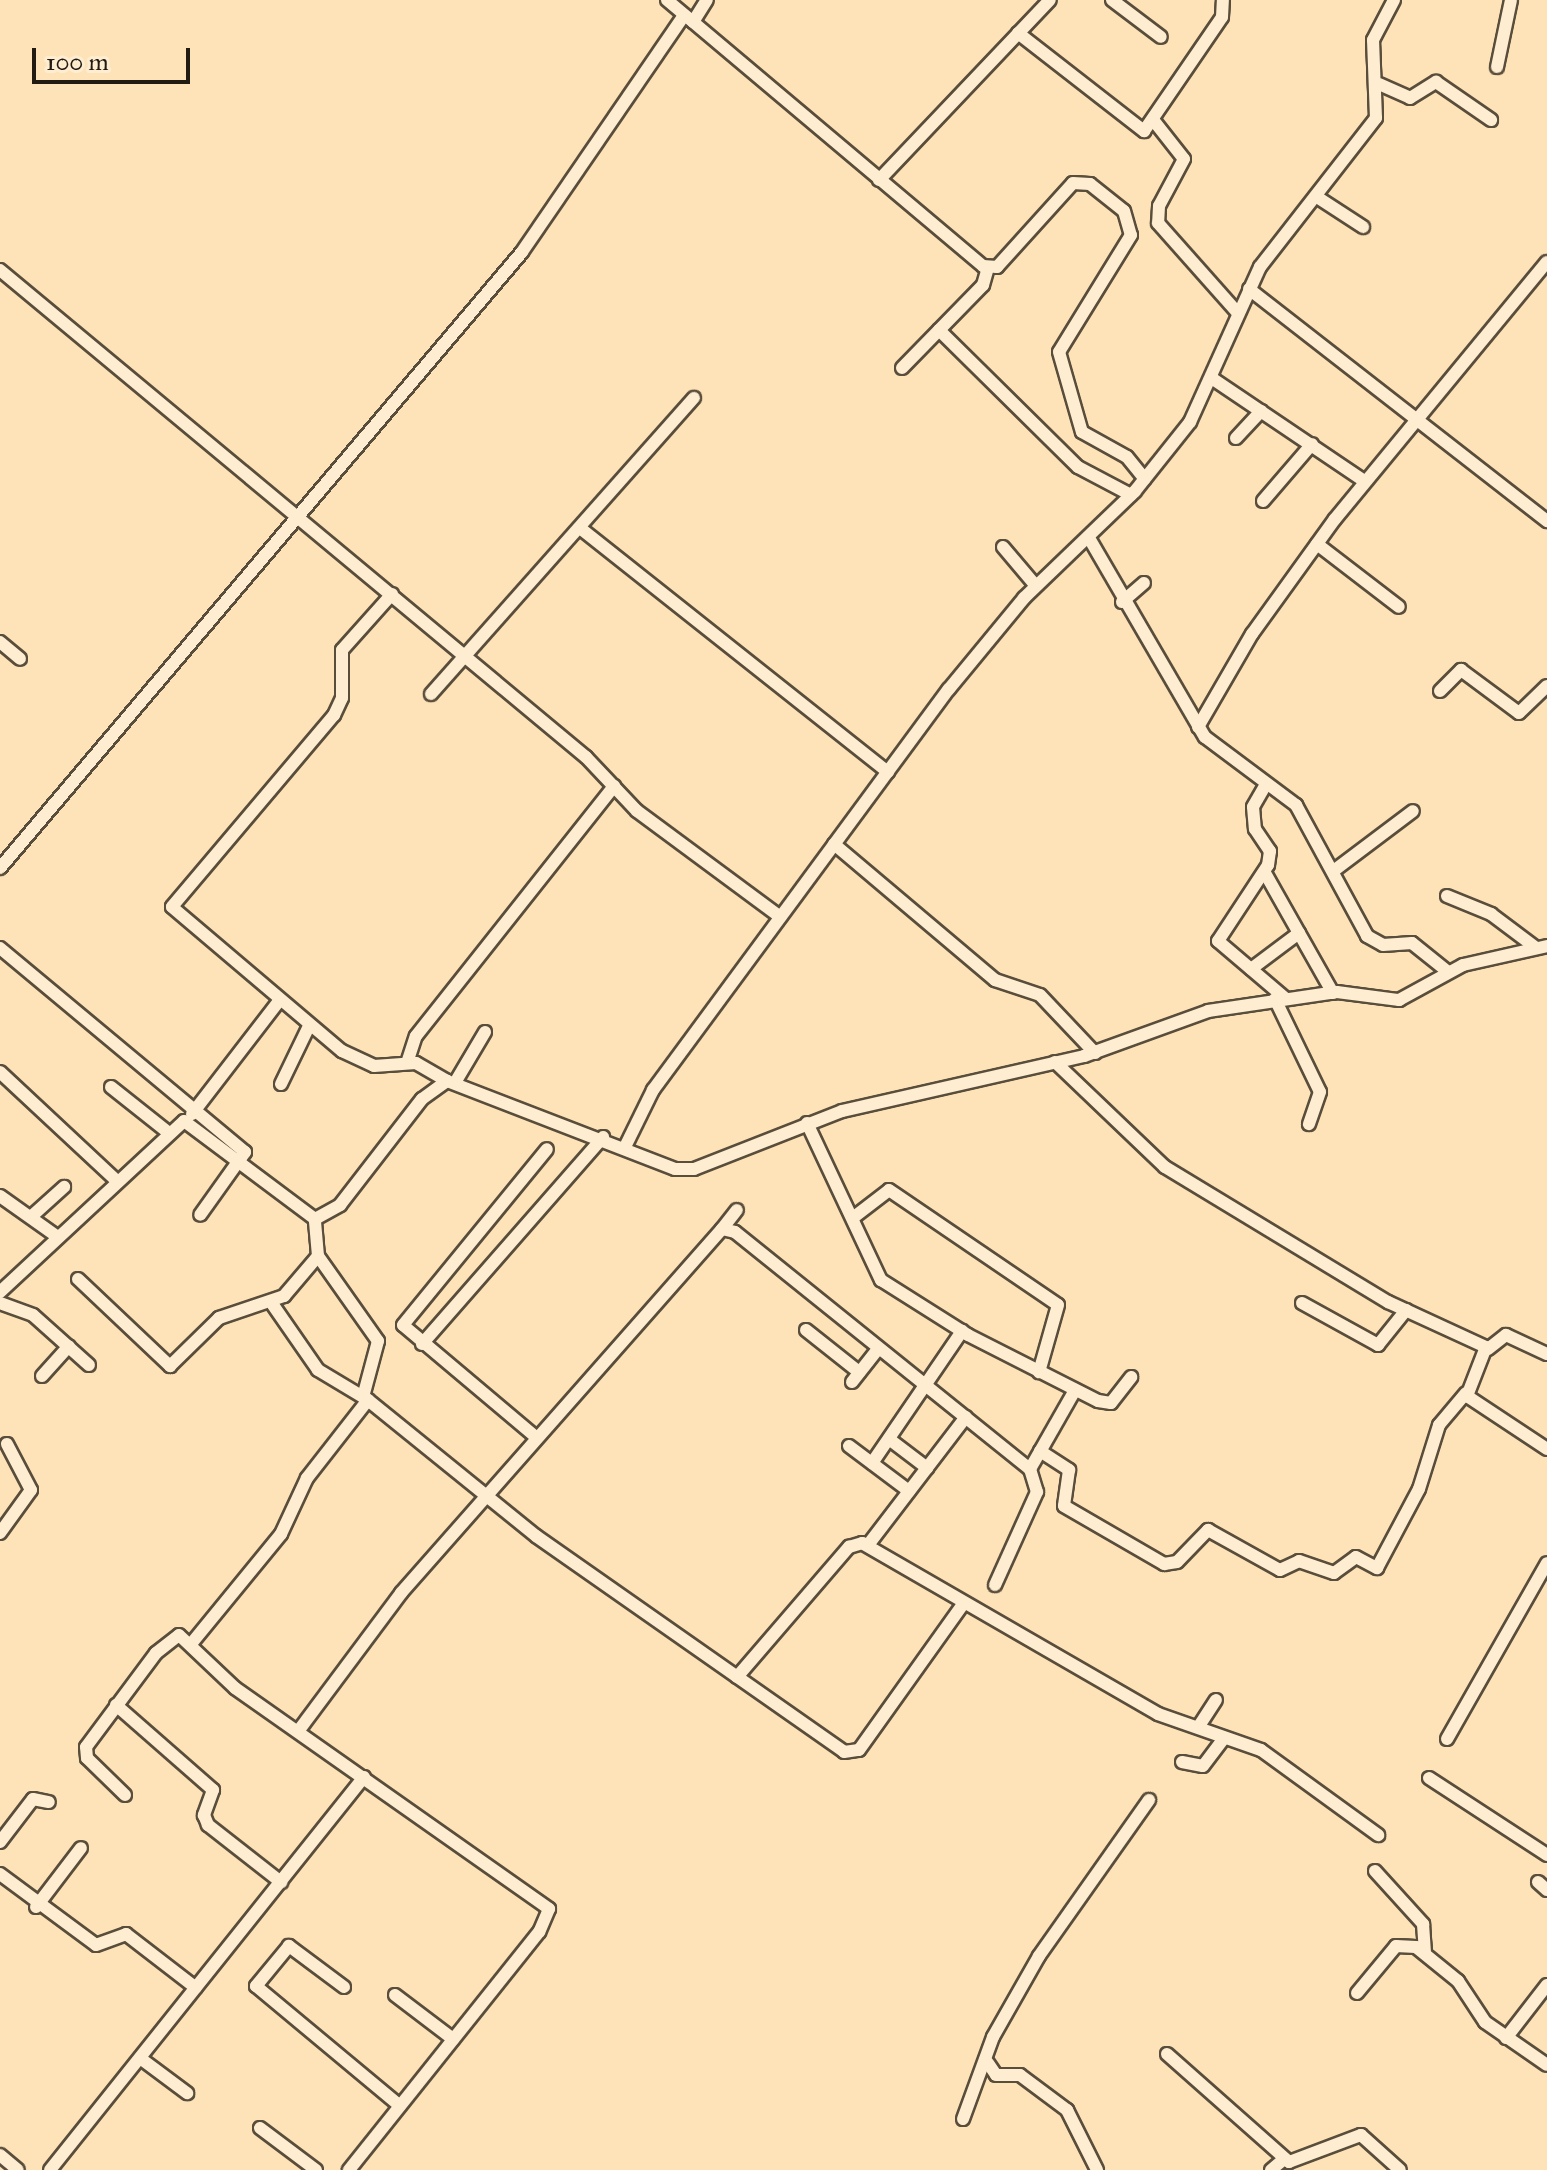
<!DOCTYPE html>
<html>
<head>
<meta charset="utf-8">
<style>
  body { margin:0 }
  #map { position:relative; width:1547px; height:2170px; overflow:hidden; background:#fee3b8; font-family:"IM FELL Great Primer",serif }
  div>[style] { position:absolute }
  [style*='--x'] { left:calc(var(--x)*1px); top:calc(var(--y)*1px); width:calc(var(--w)*1px); rotate:calc(var(--a)*1deg) }
  .roads { filter:drop-shadow(2px 0 #594d3b) drop-shadow(-2px 0 #594d3b) drop-shadow(0 2px #594d3b) drop-shadow(0 -2px #594d3b) }
  .minor>* { height:12px; margin:-6px; padding:0 6px; transform-origin:6px; border-radius:6px; background:#feedd1 }
  span { translate:-50% -50%; white-space:nowrap; text-align:center; line-height:1.15; -webkit-text-stroke:6px #feedd1; paint-order:stroke }
  .scale { position:absolute; left:32px; top:48px; width:158px; height:36px; box-sizing:border-box; border:4px solid #221b11; border-top:0; padding-left:10px; font-size:24px; line-height:28px; white-space:nowrap; color:#221b11; -webkit-text-stroke:6px #feedd1; paint-order:stroke }
</style>
</head>
<body>
<div id="map">
  <div class="roads">
    <div class="minor">
      <div style="--x:667;--y:0;--w:413;--a:40.1"></div>
      <div style="--x:983;--y:266;--w:14;--a:4"></div>
      <div style="--x:997;--y:267;--w:113;--a:-47.9"></div>
      <div style="--x:1073;--y:183;--w:17;--a:3"></div>
      <div style="--x:1090;--y:184;--w:43;--a:38.5"></div>
      <div style="--x:1124;--y:211;--w:25;--a:74"></div>
      <div style="--x:1131;--y:235;--w:137;--a:121.6"></div>
      <div style="--x:1059;--y:352;--w:83;--a:74"></div>
      <div style="--x:1082;--y:432;--w:51;--a:29.1"></div>
      <div style="--x:1127;--y:457;--w:28;--a:51"></div>
      <div style="--x:1112;--y:0;--w:61;--a:37.1"></div>
      <div style="--x:693;--y:22;--w:26;--a:-58"></div>
      <div style="--x:1018;--y:33;--w:160;--a:37.9"></div>
      <div style="--x:1144;--y:131;--w:138;--a:-55.6"></div>
      <div style="--x:1222;--y:17;--w:17;--a:-87"></div>
      <div style="--x:1497;--y:67;--w:68;--a:-78.2"></div>
      <div style="--x:1379;--y:84;--w:34;--a:24"></div>
      <div style="--x:1410;--y:98;--w:31;--a:-32"></div>
      <div style="--x:1436;--y:82;--w:67;--a:34.6"></div>
      <div style="--x:1154;--y:121;--w:48;--a:51.7"></div>
      <div style="--x:1184;--y:159;--w:53;--a:118"></div>
      <div style="--x:1159;--y:206;--w:17;--a:93"></div>
      <div style="--x:1158;--y:223;--w:120;--a:48.4"></div>
      <div style="--x:879;--y:180;--w:248;--a:-46.5"></div>
      <div style="--x:1317;--y:197;--w:55;--a:33.1"></div>
      <div style="--x:0;--y:270;--w:762;--a:39.73"></div>
      <div style="--x:586;--y:757;--w:74;--a:46.6"></div>
      <div style="--x:637;--y:811;--w:178;--a:36.5"></div>
      <div style="--x:1249;--y:289;--w:378;--a:37.9"></div>
      <div style="--x:939;--y:330;--w:195;--a:44.6"></div>
      <div style="--x:1078;--y:467;--w:60;--a:27.8"></div>
      <div style="--x:902;--y:368;--w:116;--a:-45.7"></div>
      <div style="--x:983;--y:285;--w:18;--a:-74"></div>
      <div style="--x:1213;--y:379;--w:182;--a:34"></div>
      <div style="--x:1236;--y:438;--w:37;--a:-47"></div>
      <div style="--x:1263;--y:501;--w:75;--a:-49.3"></div>
      <div style="--x:580;--y:528;--w:393;--a:38.4"></div>
      <div style="--x:1089;--y:538;--w:230;--a:59.8"></div>
      <div style="--x:1205;--y:737;--w:114;--a:36.8"></div>
      <div style="--x:1296;--y:805;--w:149;--a:61.5"></div>
      <div style="--x:1367;--y:936;--w:18;--a:29"></div>
      <div style="--x:1383;--y:945;--w:29;--a:-4"></div>
      <div style="--x:1412;--y:943;--w:45;--a:38.7"></div>
      <div style="--x:1317;--y:544;--w:103;--a:37.5"></div>
      <div style="--x:1003;--y:547;--w:51;--a:49.8"></div>
      <div style="--x:392;--y:594;--w:75;--a:131.8"></div>
      <div style="--x:342;--y:650;--w:48;--a:90"></div>
      <div style="--x:342;--y:698;--w:19;--a:115"></div>
      <div style="--x:334;--y:715;--w:251;--a:130.2"></div>
      <div style="--x:172;--y:907;--w:223;--a:40.3"></div>
      <div style="--x:342;--y:1051;--w:35;--a:25"></div>
      <div style="--x:374;--y:1066;--w:42;--a:-4.1"></div>
      <div style="--x:416;--y:1063;--w:36;--a:30"></div>
      <div style="--x:1122;--y:602;--w:29;--a:-41"></div>
      <div style="--x:0;--y:642;--w:26;--a:40"></div>
      <div style="--x:1440;--y:691;--w:30;--a:-45"></div>
      <div style="--x:1461;--y:670;--w:72;--a:36.6"></div>
      <div style="--x:1519;--y:713;--w:39;--a:-44"></div>
      <div style="--x:431;--y:694;--w:396;--a:-48.4"></div>
      <div style="--x:1198;--y:727;--w:108;--a:-59.9"></div>
      <div style="--x:1252;--y:634;--w:142;--a:-54.2"></div>
      <div style="--x:1335;--y:519;--w:333;--a:-50.5"></div>
      <div style="--x:1265;--y:786;--w:24;--a:120"></div>
      <div style="--x:1253;--y:807;--w:22;--a:85"></div>
      <div style="--x:1255;--y:829;--w:27;--a:56"></div>
      <div style="--x:1270;--y:851;--w:14;--a:98"></div>
      <div style="--x:1268;--y:865;--w:91;--a:123.3"></div>
      <div style="--x:1218;--y:941;--w:88;--a:40.4"></div>
      <div style="--x:834;--y:844;--w:211;--a:40.2"></div>
      <div style="--x:995;--y:980;--w:47;--a:18.4"></div>
      <div style="--x:1040;--y:995;--w:80;--a:46.5"></div>
      <div style="--x:0;--y:868;--w:807;--a:-49.72"></div>
      <div style="--x:522;--y:252;--w:287;--a:-55.6"></div>
      <div style="--x:1336;--y:869;--w:96;--a:-37"></div>
      <div style="--x:1265;--y:873;--w:138;--a:60.5"></div>
      <div style="--x:1447;--y:896;--w:48;--a:22.2"></div>
      <div style="--x:1491;--y:914;--w:55;--a:36.9"></div>
      <div style="--x:0;--y:948;--w:319;--a:39.8"></div>
      <div style="--x:245;--y:1152;--w:77;--a:125.5"></div>
      <div style="--x:1251;--y:969;--w:60;--a:-36.9"></div>
      <div style="--x:1275;--y:999;--w:103;--a:64.2"></div>
      <div style="--x:1320;--y:1092;--w:34;--a:109"></div>
      <div style="--x:1055;--y:1062;--w:152;--a:43.7"></div>
      <div style="--x:1165;--y:1167;--w:261;--a:31.2"></div>
      <div style="--x:1388;--y:1302;--w:108;--a:24.7"></div>
      <div style="--x:1486;--y:1347;--w:53;--a:111.2"></div>
      <div style="--x:1467;--y:1396;--w:96;--a:33.5"></div>
      <div style="--x:407;--y:1063;--w:28;--a:-72"></div>
      <div style="--x:416;--y:1036;--w:319;--a:-51.6"></div>
      <div style="--x:0;--y:1072;--w:160;--a:43"></div>
      <div style="--x:456;--y:1081;--w:57;--a:-59.4"></div>
      <div style="--x:281;--y:1084;--w:64;--a:-64.2"></div>
      <div style="--x:111;--y:1087;--w:74;--a:38.4"></div>
      <div style="--x:192;--y:1114;--w:143;--a:-52.4"></div>
      <div style="--x:807;--y:1123;--w:174;--a:64.8"></div>
      <div style="--x:881;--y:1280;--w:103;--a:32.3"></div>
      <div style="--x:968;--y:1335;--w:146;--a:26.9"></div>
      <div style="--x:1098;--y:1401;--w:13;--a:9"></div>
      <div style="--x:1111;--y:1403;--w:33;--a:-52"></div>
      <div style="--x:625;--y:1147;--w:64;--a:-63.8"></div>
      <div style="--x:653;--y:1090;--w:498;--a:-53.6"></div>
      <div style="--x:949;--y:689;--w:118;--a:-50.5"></div>
      <div style="--x:1024;--y:598;--w:154;--a:-43.9"></div>
      <div style="--x:1135;--y:491;--w:88;--a:-51.4"></div>
      <div style="--x:1190;--y:422;--w:170;--a:-65.7"></div>
      <div style="--x:1260;--y:267;--w:189;--a:-52.1"></div>
      <div style="--x:1376;--y:118;--w:78;--a:-92.2"></div>
      <div style="--x:1373;--y:40;--w:45;--a:-62.3"></div>
      <div style="--x:0;--y:1196;--w:71;--a:35.3"></div>
      <div style="--x:33;--y:1215;--w:42;--a:-42.1"></div>
      <div style="--x:854;--y:1217;--w:44;--a:-37.6"></div>
      <div style="--x:889;--y:1190;--w:204;--a:34.2"></div>
      <div style="--x:1058;--y:1305;--w:70;--a:105.8"></div>
      <div style="--x:722;--y:1229;--w:24;--a:-52"></div>
      <div style="--x:318;--y:1256;--w:104;--a:54.8"></div>
      <div style="--x:378;--y:1341;--w:58;--a:105"></div>
      <div style="--x:78;--y:1279;--w:127;--a:43.4"></div>
      <div style="--x:170;--y:1366;--w:69;--a:-44.4"></div>
      <div style="--x:219;--y:1318;--w:69;--a:-18.7"></div>
      <div style="--x:284;--y:1296;--w:52;--a:-49.6"></div>
      <div style="--x:318;--y:1256;--w:37;--a:-95"></div>
      <div style="--x:0;--y:1292;--w:251;--a:-42.9"></div>
      <div style="--x:184;--y:1121;--w:164;--a:36.8"></div>
      <div style="--x:315;--y:1219;--w:29;--a:-29"></div>
      <div style="--x:340;--y:1205;--w:134;--a:-52.3"></div>
      <div style="--x:422;--y:1099;--w:31;--a:-36"></div>
      <div style="--x:447;--y:1081;--w:244;--a:21.1"></div>
      <div style="--x:675;--y:1169;--w:19;--a:0"></div>
      <div style="--x:694;--y:1169;--w:159;--a:-21.4"></div>
      <div style="--x:842;--y:1111;--w:248;--a:-12.8"></div>
      <div style="--x:1084;--y:1056;--w:132;--a:-19.9"></div>
      <div style="--x:1208;--y:1011;--w:130;--a:-8.4"></div>
      <div style="--x:1337;--y:992;--w:63;--a:7.4"></div>
      <div style="--x:1399;--y:1000;--w:73;--a:-28.7"></div>
      <div style="--x:1463;--y:965;--w:86;--a:-12.7"></div>
      <div style="--x:0;--y:1303;--w:35;--a:20"></div>
      <div style="--x:33;--y:1315;--w:75;--a:41.8"></div>
      <div style="--x:1302;--y:1303;--w:87;--a:28.9"></div>
      <div style="--x:1378;--y:1345;--w:45;--a:-51.3"></div>
      <div style="--x:273;--y:1305;--w:79;--a:55.3"></div>
      <div style="--x:318;--y:1370;--w:58;--a:31"></div>
      <div style="--x:368;--y:1400;--w:216;--a:39"></div>
      <div style="--x:536;--y:1536;--w:376;--a:35"></div>
      <div style="--x:844;--y:1752;--w:15;--a:-8"></div>
      <div style="--x:859;--y:1750;--w:179;--a:-54.5"></div>
      <div style="--x:806;--y:1330;--w:68;--a:38.4"></div>
      <div style="--x:422;--y:1344;--w:275;--a:-48.8"></div>
      <div style="--x:1488;--y:1349;--w:23;--a:-38"></div>
      <div style="--x:1506;--y:1335;--w:45;--a:24.9"></div>
      <div style="--x:42;--y:1376;--w:40;--a:-48"></div>
      <div style="--x:852;--y:1382;--w:42;--a:-51.8"></div>
      <div style="--x:537;--y:1438;--w:175;--a:-139.9"></div>
      <div style="--x:403;--y:1325;--w:227;--a:-50.7"></div>
      <div style="--x:889;--y:1439;--w:48;--a:37.3"></div>
      <div style="--x:849;--y:1446;--w:75;--a:36.9"></div>
      <div style="--x:1040;--y:1451;--w:35;--a:33"></div>
      <div style="--x:1069;--y:1470;--w:36;--a:98"></div>
      <div style="--x:1064;--y:1506;--w:116;--a:30.1"></div>
      <div style="--x:1164;--y:1564;--w:13;--a:-9"></div>
      <div style="--x:1177;--y:1562;--w:45;--a:-45.9"></div>
      <div style="--x:1208;--y:1530;--w:82;--a:29.1"></div>
      <div style="--x:1280;--y:1570;--w:21;--a:-25"></div>
      <div style="--x:1299;--y:1561;--w:37;--a:19"></div>
      <div style="--x:1334;--y:1573;--w:27;--a:-36"></div>
      <div style="--x:1356;--y:1557;--w:24;--a:28"></div>
      <div style="--x:1377;--y:1568;--w:89;--a:-62"></div>
      <div style="--x:1419;--y:1489;--w:67;--a:-72.6"></div>
      <div style="--x:1439;--y:1425;--w:42;--a:-49.8"></div>
      <div style="--x:872;--y:1463;--w:160;--a:-55.7"></div>
      <div style="--x:1030;--y:1469;--w:91;--a:-60.3"></div>
      <div style="--x:0;--y:1533;--w:53;--a:-54.2"></div>
      <div style="--x:31;--y:1490;--w:52;--a:-117.6"></div>
      <div style="--x:868;--y:1545;--w:161;--a:-52.6"></div>
      <div style="--x:191;--y:1644;--w:142;--a:-50.7"></div>
      <div style="--x:281;--y:1534;--w:62;--a:-65.1"></div>
      <div style="--x:307;--y:1478;--w:99;--a:-52"></div>
      <div style="--x:737;--y:1677;--w:172;--a:-49.3"></div>
      <div style="--x:849;--y:1547;--w:14;--a:-17"></div>
      <div style="--x:862;--y:1543;--w:342;--a:30"></div>
      <div style="--x:1158;--y:1714;--w:109;--a:19.3"></div>
      <div style="--x:1261;--y:1750;--w:145;--a:36"></div>
      <div style="--x:116;--y:1705;--w:129;--a:41.2"></div>
      <div style="--x:213;--y:1790;--w:27;--a:110"></div>
      <div style="--x:204;--y:1815;--w:11;--a:68"></div>
      <div style="--x:208;--y:1825;--w:93;--a:38"></div>
      <div style="--x:1199;--y:1726;--w:31;--a:-57"></div>
      <div style="--x:299;--y:1730;--w:171;--a:-53.3"></div>
      <div style="--x:401;--y:1593;--w:485;--a:-48.6"></div>
      <div style="--x:722;--y:1229;--w:13;--a:13"></div>
      <div style="--x:735;--y:1232;--w:378;--a:38.8"></div>
      <div style="--x:1030;--y:1469;--w:24;--a:73"></div>
      <div style="--x:1037;--y:1492;--w:102;--a:114.3"></div>
      <div style="--x:1447;--y:1739;--w:202;--a:-60.4"></div>
      <div style="--x:1182;--y:1762;--w:21;--a:11"></div>
      <div style="--x:1203;--y:1766;--w:34;--a:-53"></div>
      <div style="--x:1429;--y:1778;--w:141;--a:33.1"></div>
      <div style="--x:125;--y:1795;--w:53;--a:-135.8"></div>
      <div style="--x:87;--y:1758;--w:11;--a:-95"></div>
      <div style="--x:86;--y:1747;--w:117;--a:-53.3"></div>
      <div style="--x:156;--y:1653;--w:29;--a:-38"></div>
      <div style="--x:179;--y:1635;--w:77;--a:43.4"></div>
      <div style="--x:235;--y:1688;--w:384;--a:35.1"></div>
      <div style="--x:549;--y:1909;--w:25;--a:113"></div>
      <div style="--x:539;--y:1932;--w:305;--a:128.6"></div>
      <div style="--x:0;--y:1842;--w:54;--a:-52.5"></div>
      <div style="--x:33;--y:1799;--w:16;--a:11"></div>
      <div style="--x:1375;--y:1871;--w:72;--a:47.8"></div>
      <div style="--x:1423;--y:1924;--w:29;--a:86"></div>
      <div style="--x:0;--y:1874;--w:119;--a:36.5"></div>
      <div style="--x:96;--y:1945;--w:32;--a:-20"></div>
      <div style="--x:126;--y:1934;--w:88;--a:37.6"></div>
      <div style="--x:1538;--y:1882;--w:12;--a:42"></div>
      <div style="--x:36;--y:1907;--w:74;--a:-52.7"></div>
      <div style="--x:344;--y:1987;--w:69;--a:-143.3"></div>
      <div style="--x:289;--y:1946;--w:52;--a:129.5"></div>
      <div style="--x:256;--y:1986;--w:187;--a:39.8"></div>
      <div style="--x:1357;--y:1993;--w:61;--a:-50.3"></div>
      <div style="--x:1396;--y:1946;--w:20;--a:3"></div>
      <div style="--x:1416;--y:1947;--w:54;--a:39"></div>
      <div style="--x:1458;--y:1981;--w:49;--a:56.6"></div>
      <div style="--x:1485;--y:2022;--w:75;--a:34.7"></div>
      <div style="--x:395;--y:1995;--w:73;--a:37.2"></div>
      <div style="--x:1506;--y:2038;--w:67;--a:-52.3"></div>
      <div style="--x:1167;--y:2054;--w:163;--a:41.5"></div>
      <div style="--x:1289;--y:2162;--w:77;--a:-20.6"></div>
      <div style="--x:1361;--y:2135;--w:52;--a:41.9"></div>
      <div style="--x:140;--y:2058;--w:59;--a:36.7"></div>
      <div style="--x:988;--y:2063;--w:14;--a:56"></div>
      <div style="--x:996;--y:2075;--w:24;--a:0"></div>
      <div style="--x:1020;--y:2075;--w:59;--a:36.7"></div>
      <div style="--x:1067;--y:2110;--w:67;--a:63.4"></div>
      <div style="--x:963;--y:2119;--w:87;--a:-69.9"></div>
      <div style="--x:993;--y:2037;--w:93;--a:-60.4"></div>
      <div style="--x:1039;--y:1956;--w:191;--a:-54.8"></div>
      <div style="--x:260;--y:2128;--w:70;--a:36.9"></div>
      <div style="--x:0;--y:2155;--w:23;--a:40"></div>
      <div style="--x:50;--y:2170;--w:503;--a:-51.38"></div>
      <div style="--x:1271;--y:2170;--w:17;--a:-40"></div>
    </div>
  </div>
  <div class="scale">100 m</div>
</div>
</body>
</html>
